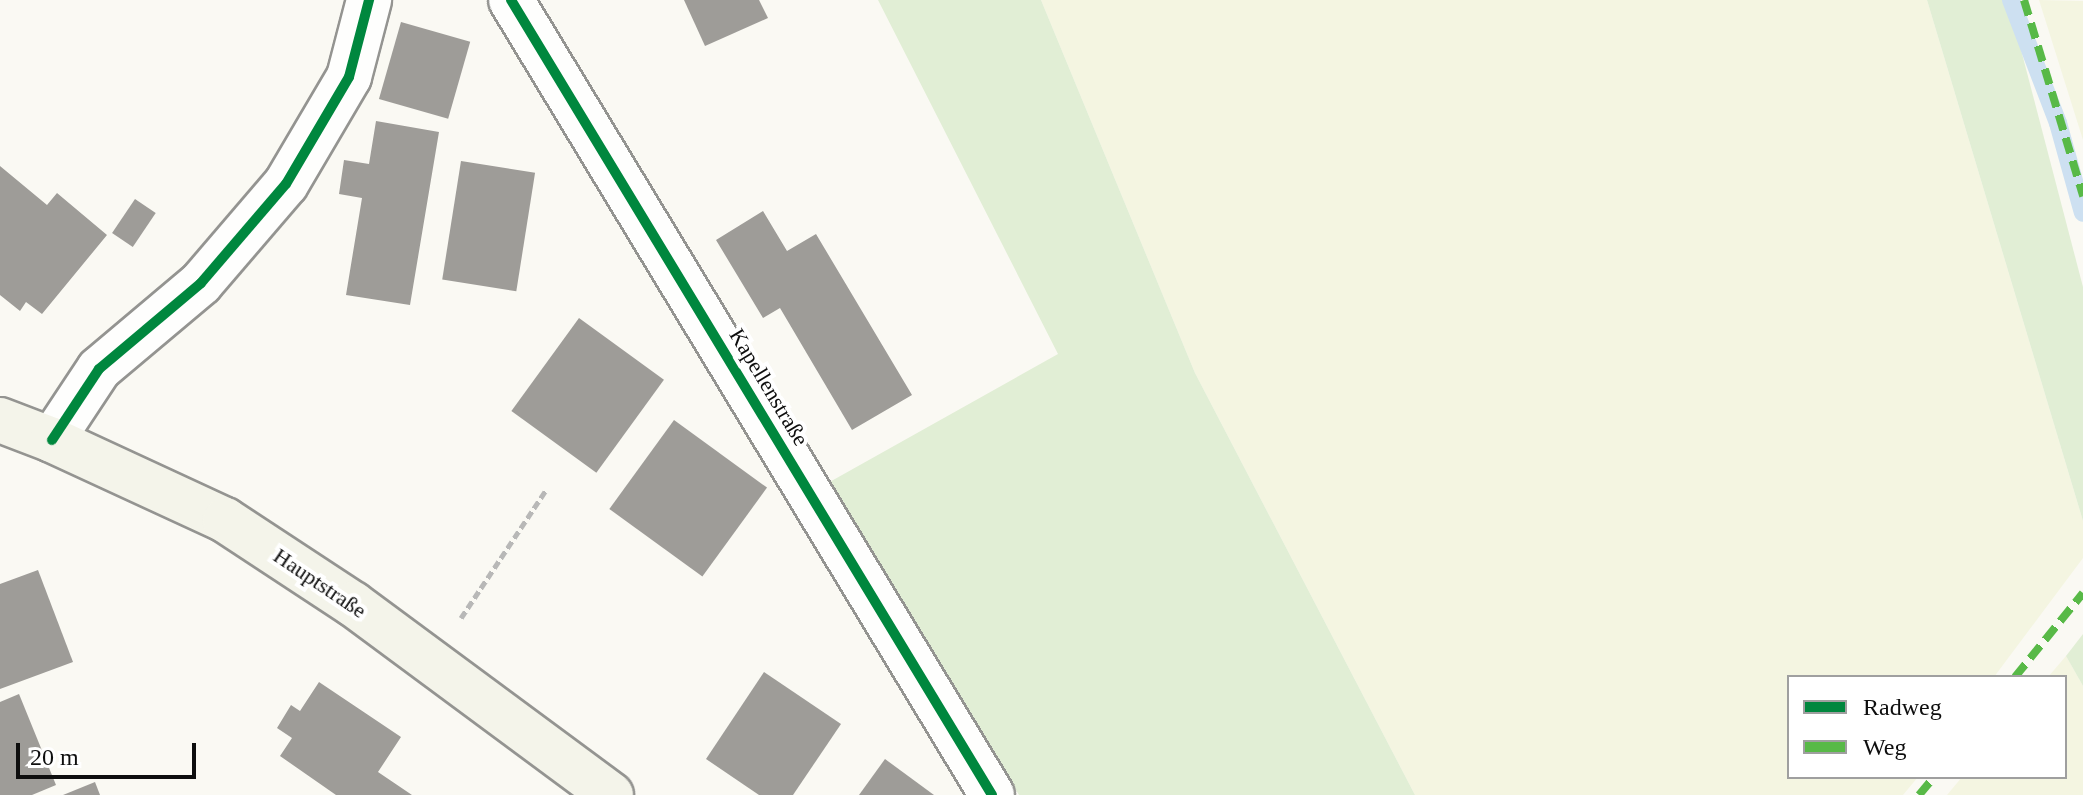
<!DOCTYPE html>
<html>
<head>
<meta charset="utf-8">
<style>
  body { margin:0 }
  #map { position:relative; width:2083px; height:795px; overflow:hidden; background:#faf9f3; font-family:Georgia,serif }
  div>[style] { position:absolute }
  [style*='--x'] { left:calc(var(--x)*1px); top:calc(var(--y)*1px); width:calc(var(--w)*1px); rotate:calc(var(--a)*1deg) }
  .farmland>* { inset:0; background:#f4f5e1 }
  .green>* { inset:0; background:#e1eed5 }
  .stream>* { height:18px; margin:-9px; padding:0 9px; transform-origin:9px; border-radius:9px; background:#cde0f1 }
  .building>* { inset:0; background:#9e9c98; transform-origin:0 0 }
  .path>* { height:5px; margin-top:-2.5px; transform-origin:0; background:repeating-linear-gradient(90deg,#b8b8b7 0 8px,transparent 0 12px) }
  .roads { filter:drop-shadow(2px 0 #949491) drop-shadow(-2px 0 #949491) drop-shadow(0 2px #949491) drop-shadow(0 -2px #949491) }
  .minor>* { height:44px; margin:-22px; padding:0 22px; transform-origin:22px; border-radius:22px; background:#fefefd }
  .secondary>* { height:44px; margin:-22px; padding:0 22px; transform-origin:22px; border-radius:22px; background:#f4f4ea }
  .quiet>* { height:8px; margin-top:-4px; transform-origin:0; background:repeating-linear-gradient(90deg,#58b947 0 16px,transparent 0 24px) }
  .cycleway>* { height:10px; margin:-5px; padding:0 5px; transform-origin:5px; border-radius:5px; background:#00873e }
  span { translate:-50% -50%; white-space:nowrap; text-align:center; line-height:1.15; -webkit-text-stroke:8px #fff; paint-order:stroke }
  .street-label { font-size:22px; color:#0e0e0e }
  .legend { position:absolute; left:1787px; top:675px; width:280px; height:104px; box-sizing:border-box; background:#fff; border:2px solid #9f9f9f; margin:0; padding:10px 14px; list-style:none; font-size:24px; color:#0e0e0e }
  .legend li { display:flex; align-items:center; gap:16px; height:40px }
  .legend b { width:40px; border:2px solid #9f9f9f }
  .scale { position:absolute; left:16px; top:743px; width:180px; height:36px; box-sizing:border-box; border:4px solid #0e0e0e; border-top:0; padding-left:10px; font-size:24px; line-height:28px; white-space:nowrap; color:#0e0e0e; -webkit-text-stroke:6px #fff; paint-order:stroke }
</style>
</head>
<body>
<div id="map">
  <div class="farmland">
    <div style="clip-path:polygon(1041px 0,1927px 0,2083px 521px,2083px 558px,1994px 677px,1789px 677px,1789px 777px,1918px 777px,1903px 795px,1415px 795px,1195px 373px)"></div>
    <div style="clip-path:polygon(2039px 0,2083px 1px,2083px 140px)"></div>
    <div style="clip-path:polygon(2066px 656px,2083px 686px,2083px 795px,1947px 795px,1962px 777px,2065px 777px,2065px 677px,2048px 677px)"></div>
  </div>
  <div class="green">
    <div style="clip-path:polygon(878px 0,1041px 0,1195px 373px,1415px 795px,1019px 795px,826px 484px,1058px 354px)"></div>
    <div style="clip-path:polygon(1927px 0,2008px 0,2083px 287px,2083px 521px)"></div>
    <div style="clip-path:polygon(2083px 634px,2083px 686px,2066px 656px)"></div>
  </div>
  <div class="stream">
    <div style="--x:2011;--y:0;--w:132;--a:69.1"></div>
    <div style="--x:2058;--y:123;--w:93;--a:74.5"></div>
  </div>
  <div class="building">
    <div style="clip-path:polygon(684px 0,759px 0,768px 18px,705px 46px)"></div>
    <div style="left:401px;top:22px;width:72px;height:80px;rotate:16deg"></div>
    <div style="clip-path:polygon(376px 121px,439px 132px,410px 305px,346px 295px,362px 198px,339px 194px,344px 160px,369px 164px)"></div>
    <div style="left:461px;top:161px;width:75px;height:120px;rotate:9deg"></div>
    <div style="clip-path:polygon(0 166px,47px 205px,57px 193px,107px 235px,42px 314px,26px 302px,20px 311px,0 295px)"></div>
    <div style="left:135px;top:199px;width:25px;height:41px;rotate:34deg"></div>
    <div style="clip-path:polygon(763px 211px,787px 251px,816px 234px,912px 395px,852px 430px,780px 308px,763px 318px,716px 240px)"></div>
    <div style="left:579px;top:318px;width:105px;height:115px;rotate:36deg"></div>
    <div style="left:674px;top:420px;width:115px;height:110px;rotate:36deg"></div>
    <div style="clip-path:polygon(38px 570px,73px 662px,0 689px,0 584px)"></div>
    <div style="clip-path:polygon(764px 672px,841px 724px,793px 795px,759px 795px,706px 759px)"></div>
    <div style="clip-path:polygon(319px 682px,401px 737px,378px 772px,412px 795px,336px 795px,280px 756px,292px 738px,277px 728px,291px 705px,300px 711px)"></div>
    <div style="clip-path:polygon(19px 694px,56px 785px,32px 795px,0 795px,0 702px)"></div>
    <div style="clip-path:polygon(885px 759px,934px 795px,859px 795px)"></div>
    <div style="clip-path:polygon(95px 782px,100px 795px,63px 795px)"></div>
  </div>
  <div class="path">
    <div style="--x:461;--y:618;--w:154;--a:-56.4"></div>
  </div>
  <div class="roads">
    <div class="minor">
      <div style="--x:511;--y:0;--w:929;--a:58.82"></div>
      <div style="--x:52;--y:440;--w:85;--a:-56.5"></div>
      <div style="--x:99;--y:369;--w:133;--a:-40.1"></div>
      <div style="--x:201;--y:283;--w:130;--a:-49.4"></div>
      <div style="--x:286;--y:184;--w:124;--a:-59.5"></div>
      <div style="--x:349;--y:77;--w:80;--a:-75.4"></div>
    </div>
    <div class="secondary">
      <div style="--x:0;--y:420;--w:56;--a:21"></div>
      <div style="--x:52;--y:440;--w:191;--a:24.8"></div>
      <div style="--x:225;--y:520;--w:153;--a:33.3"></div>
      <div style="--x:353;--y:604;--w:321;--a:36.5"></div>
    </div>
  </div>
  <div class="quiet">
    <div style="--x:2024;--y:0;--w:205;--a:73.2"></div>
    <div style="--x:2015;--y:677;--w:108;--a:-51"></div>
    <div style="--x:1919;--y:795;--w:23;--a:-50"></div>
  </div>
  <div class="cycleway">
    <div style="--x:511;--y:0;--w:929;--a:58.82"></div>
    <div style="--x:52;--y:440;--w:85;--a:-56.5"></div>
    <div style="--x:99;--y:369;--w:133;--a:-40.1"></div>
    <div style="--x:201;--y:283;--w:130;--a:-49.4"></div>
    <div style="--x:286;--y:184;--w:124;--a:-59.5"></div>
    <div style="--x:349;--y:77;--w:80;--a:-75.4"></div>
  </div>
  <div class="street-label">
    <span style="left:769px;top:387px;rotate:59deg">Kapellenstraße</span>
    <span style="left:320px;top:583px;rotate:34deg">Hauptstraße</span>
  </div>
  <ul class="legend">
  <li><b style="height:10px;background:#00873e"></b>Radweg</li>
  <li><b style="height:10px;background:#58b947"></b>Weg</li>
  </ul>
  <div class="scale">20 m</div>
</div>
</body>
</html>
